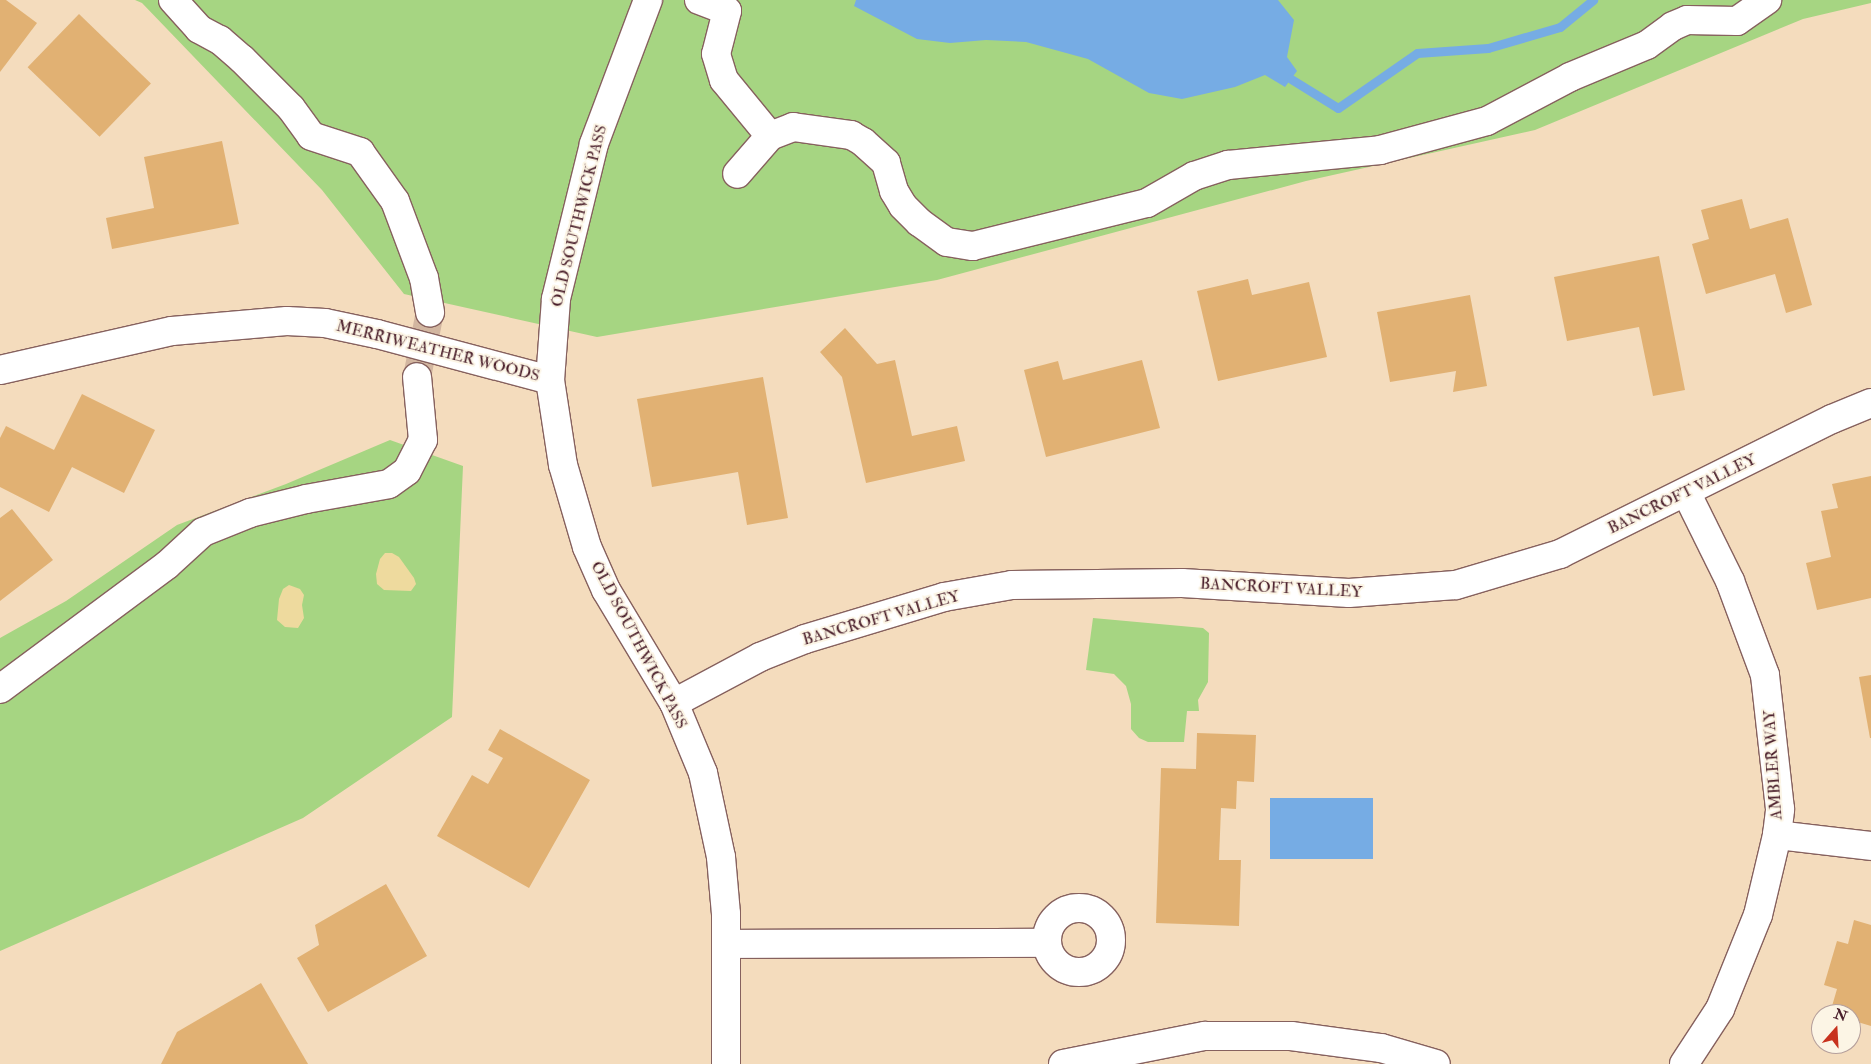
<!DOCTYPE html>
<html>
<head>
<meta charset="utf-8">
<style>
  body { margin:0 }
  #map { position:relative; width:1871px; height:1064px; overflow:hidden; background:#f4dcbd; font-family:"IM FELL Double Pica",serif }
  div>[style] { position:absolute }
  [style*='--x'] { left:calc(var(--x)*1px); top:calc(var(--y)*1px); width:calc(var(--w)*1px); rotate:calc(var(--a)*1deg) }
  .green>* { inset:0; background:#a6d582 }
  .sand>* { inset:0; background:#eeda9e }
  .water>* { inset:0; background:#76ace4; transform-origin:0 0 }
  .stream>* { height:9px; margin:-4.5px; padding:0 4.5px; transform-origin:4.5px; border-radius:4.5px; background:#76ace4 }
  .building>* { inset:0; background:#e1b173; transform-origin:0 0 }
  .minor-tunnel>* { height:28px; margin-top:-14px; transform-origin:0; background:repeating-linear-gradient(90deg,#d2b6a0 0 28px,transparent 0 42px) }
  .roads { filter:drop-shadow(1px 0 #86615e) drop-shadow(-1px 0 #86615e) drop-shadow(0 1px #86615e) drop-shadow(0 -1px #86615e) }
  .minor>* { height:28px; margin:-14px; padding:0 14px; transform-origin:14px; border-radius:14px; background:#fff }
  .minor>.ring { margin:-14px; padding:0; box-sizing:content-box; background:none; border:28px solid #fff; border-radius:50% }
  span { translate:-50% -50%; white-space:nowrap; text-align:center; line-height:1.15; -webkit-text-stroke:4px #fcf5e5; paint-order:stroke }
  .street-label { font-size:16px; color:#4a1f2b }
  .north { position:absolute; left:1811px; top:1004px; width:50px; height:50px; box-sizing:border-box; background:#fcf5e5; border:1px solid #b59f9b; border-radius:50%; rotate:19deg; font-size:14px; font-weight:700; line-height:20px; text-align:center; color:#4a1f2b }
  .north::after { content:''; display:block; margin:auto; width:18px; height:22px; background:#c8321e; clip-path:polygon(50% 0,100% 100%,50% 72%,0 100%) }
</style>
</head>
<body>
<div id="map">
  <div class="green">
    <div style="clip-path:polygon(135px 0,1871px 0,1871px 3px,1803px 19px,1535px 130px,1306px 181px,937px 280px,597px 337px,404px 294px,322px 190px,142px 3px)"></div>
    <div style="clip-path:polygon(390px 440px,463px 466px,452px 717px,303px 818px,0 951px,0 638px,66px 601px,177px 525px,286px 484px)"></div>
    <div style="clip-path:polygon(1093px 618px,1203px 628px,1209px 633px,1208px 682px,1198px 700px,1199px 711px,1187px 711px,1184px 742px,1148px 742px,1139px 738px,1131px 729px,1131px 704px,1126px 686px,1114px 674px,1086px 670px)"></div>
  </div>
  <div class="sand">
    <div style="clip-path:polygon(385px 553px,392px 553px,399px 557px,414px 578px,416px 584px,411px 591px,384px 590px,377px 584px,376px 574px,380px 559px)"></div>
    <div style="clip-path:polygon(289px 585px,300px 589px,304px 595px,302px 605px,304px 618px,298px 628px,285px 627px,277px 620px,279px 599px,283px 589px)"></div>
  </div>
  <div class="water">
    <div style="clip-path:polygon(856px 0,1278px 0,1294px 20px,1287px 57px,1297px 71px,1285px 87px,1265px 75px,1235px 87px,1182px 99px,1149px 93px,1088px 59px,1026px 42px,986px 40px,950px 43px,917px 39px,854px 6px)"></div>
    <div style="left:1270px;top:798px;width:103px;height:61px"></div>
  </div>
  <div class="stream">
    <div style="--x:1291;--y:79;--w:55;--a:31.7"></div>
    <div style="--x:1338;--y:108;--w:96;--a:-34.8"></div>
    <div style="--x:1417;--y:53;--w:71;--a:-4"></div>
    <div style="--x:1488;--y:48;--w:75;--a:-16.3"></div>
    <div style="--x:1560;--y:27;--w:43;--a:-39.3"></div>
  </div>
  <div class="building">
    <div style="clip-path:polygon(0 0,6px 0,37px 23px,0 72px)"></div>
    <div style="left:79px;top:14px;width:100px;height:74px;rotate:44deg"></div>
    <div style="clip-path:polygon(222px 141px,239px 224px,112px 249px,106px 218px,154px 208px,144px 157px)"></div>
    <div style="clip-path:polygon(1742px 199px,1750px 229px,1788px 218px,1812px 305px,1786px 313px,1775px 274px,1706px 294px,1692px 244px,1709px 239px,1701px 210px)"></div>
    <div style="clip-path:polygon(1659px 256px,1685px 390px,1653px 396px,1639px 327px,1567px 341px,1554px 277px)"></div>
    <div style="clip-path:polygon(1248px 279px,1252px 295px,1309px 282px,1327px 357px,1218px 381px,1197px 291px)"></div>
    <div style="clip-path:polygon(1470px 295px,1487px 386px,1453px 392px,1456px 371px,1390px 382px,1377px 312px)"></div>
    <div style="clip-path:polygon(845px 328px,877px 364px,895px 360px,912px 436px,957px 426px,965px 461px,866px 483px,842px 377px,820px 352px)"></div>
    <div style="clip-path:polygon(1142px 360px,1160px 428px,1046px 457px,1024px 370px,1058px 361px,1063px 380px)"></div>
    <div style="clip-path:polygon(763px 377px,788px 518px,747px 525px,738px 472px,652px 487px,637px 399px)"></div>
    <div style="clip-path:polygon(82px 394px,155px 430px,124px 493px,72px 467px,49px 512px,0 487px,0 438px,6px 426px,54px 450px)"></div>
    <div style="clip-path:polygon(1871px 476px,1871px 598px,1817px 610px,1806px 563px,1831px 557px,1821px 511px,1838px 508px,1832px 484px)"></div>
    <div style="clip-path:polygon(12px 509px,53px 560px,0 601px,0 518px)"></div>
    <div style="clip-path:polygon(1871px 675px,1871px 738px,1870px 738px,1859px 677px)"></div>
    <div style="clip-path:polygon(500px 729px,590px 780px,529px 888px,437px 836px,472px 775px,488px 784px,503px 758px,488px 750px)"></div>
    <div style="clip-path:polygon(1197px 733px,1256px 735px,1254px 782px,1237px 781px,1236px 809px,1221px 808px,1219px 860px,1241px 860px,1239px 926px,1156px 923px,1161px 768px,1196px 769px)"></div>
    <div style="clip-path:polygon(386px 884px,427px 956px,328px 1012px,297px 958px,319px 945px,315px 925px)"></div>
    <div style="clip-path:polygon(1854px 920px,1871px 925px,1871px 1026px,1851px 1020px,1851px 1014px,1830px 1013px,1837px 989px,1824px 985px,1837px 941px,1848px 944px)"></div>
    <div style="clip-path:polygon(261px 983px,308px 1064px,161px 1064px,177px 1032px)"></div>
  </div>
  <div class="minor-tunnel">
    <div style="--x:417;--y:377;--w:66;--a:-78.7"></div>
  </div>
  <div class="roads">
    <div class="minor">
      <div style="--x:173;--y:0;--w:39;--a:48"></div>
      <div style="--x:199;--y:29;--w:24;--a:28"></div>
      <div style="--x:220;--y:40;--w:29;--a:41"></div>
      <div style="--x:242;--y:59;--w:69;--a:45"></div>
      <div style="--x:291;--y:108;--w:34;--a:54"></div>
      <div style="--x:311;--y:136;--w:52;--a:18.1"></div>
      <div style="--x:360;--y:152;--w:60;--a:54.5"></div>
      <div style="--x:395;--y:201;--w:82;--a:69.4"></div>
      <div style="--x:424;--y:278;--w:35;--a:80"></div>
      <div style="--x:648;--y:0;--w:154;--a:110.6"></div>
      <div style="--x:594;--y:144;--w:160;--a:103.8"></div>
      <div style="--x:556;--y:299;--w:81;--a:94.2"></div>
      <div style="--x:550;--y:380;--w:86;--a:81.3"></div>
      <div style="--x:563;--y:465;--w:85;--a:73.7"></div>
      <div style="--x:587;--y:547;--w:47;--a:66.2"></div>
      <div style="--x:606;--y:590;--w:132;--a:59"></div>
      <div style="--x:674;--y:703;--w:76;--a:67.5"></div>
      <div style="--x:703;--y:773;--w:86;--a:77.9"></div>
      <div style="--x:721;--y:857;--w:57;--a:85"></div>
      <div style="--x:726;--y:914;--w:150;--a:90"></div>
      <div style="--x:699;--y:0;--w:30;--a:21"></div>
      <div style="--x:727;--y:11;--w:44;--a:104.3"></div>
      <div style="--x:716;--y:54;--w:27;--a:73"></div>
      <div style="--x:724;--y:80;--w:72;--a:50.6"></div>
      <div style="--x:770;--y:136;--w:50;--a:131"></div>
      <div style="--x:770;--y:136;--w:25;--a:-21"></div>
      <div style="--x:793;--y:127;--w:59;--a:7.9"></div>
      <div style="--x:851;--y:135;--w:14;--a:30"></div>
      <div style="--x:863;--y:142;--w:31;--a:42"></div>
      <div style="--x:886;--y:163;--w:29;--a:74"></div>
      <div style="--x:894;--y:191;--w:17;--a:59"></div>
      <div style="--x:903;--y:206;--w:23;--a:45"></div>
      <div style="--x:919;--y:222;--w:34;--a:36"></div>
      <div style="--x:947;--y:242;--w:26;--a:9"></div>
      <div style="--x:973;--y:246;--w:179;--a:-13.9"></div>
      <div style="--x:1147;--y:203;--w:54;--a:-29.9"></div>
      <div style="--x:1194;--y:176;--w:36;--a:-18"></div>
      <div style="--x:1228;--y:165;--w:153;--a:-5.6"></div>
      <div style="--x:1380;--y:150;--w:111;--a:-15.2"></div>
      <div style="--x:1487;--y:121;--w:94;--a:-27.9"></div>
      <div style="--x:1570;--y:77;--w:83;--a:-22.6"></div>
      <div style="--x:1647;--y:45;--w:32;--a:-36"></div>
      <div style="--x:1673;--y:26;--w:15;--a:-23"></div>
      <div style="--x:1687;--y:20;--w:50;--a:1.1"></div>
      <div style="--x:1737;--y:21;--w:37;--a:-35"></div>
      <div style="--x:0;--y:370;--w:176;--a:-12.8"></div>
      <div style="--x:172;--y:331;--w:115;--a:-5"></div>
      <div style="--x:287;--y:321;--w:38;--a:3"></div>
      <div style="--x:325;--y:323;--w:53;--a:11.9"></div>
      <div style="--x:377;--y:334;--w:179;--a:14.9"></div>
      <div style="--x:0;--y:689;--w:208;--a:-36.6"></div>
      <div style="--x:167;--y:565;--w:49;--a:-42.5"></div>
      <div style="--x:203;--y:532;--w:51;--a:-22"></div>
      <div style="--x:250;--y:513;--w:58;--a:-14"></div>
      <div style="--x:306;--y:499;--w:84;--a:-10.2"></div>
      <div style="--x:389;--y:484;--w:22;--a:-36"></div>
      <div style="--x:407;--y:471;--w:35;--a:-63"></div>
      <div style="--x:423;--y:440;--w:63;--a:-95.4"></div>
      <div style="--x:674;--y:703;--w:98;--a:-28.1"></div>
      <div style="--x:760;--y:657;--w:48;--a:-21.8"></div>
      <div style="--x:805;--y:639;--w:145;--a:-16.8"></div>
      <div style="--x:944;--y:597;--w:69;--a:-10"></div>
      <div style="--x:1012;--y:585;--w:170;--a:-0.7"></div>
      <div style="--x:1182;--y:583;--w:167;--a:3.4"></div>
      <div style="--x:1349;--y:593;--w:107;--a:-4.3"></div>
      <div style="--x:1456;--y:585;--w:109;--a:-16.6"></div>
      <div style="--x:1560;--y:554;--w:304;--a:-26.4"></div>
      <div style="--x:1832;--y:419;--w:42;--a:-22.3"></div>
      <div style="--x:1777;--y:835;--w:95;--a:6.7"></div>
      <div class="ring" style="left:1047px;top:908px;width:36px;height:36px"></div>
      <div style="--x:726;--y:944;--w:321;--a:-0.2"></div>
      <div style="--x:1063;--y:1064;--w:145;--a:-11.2"></div>
      <div style="--x:1205;--y:1036;--w:86;--a:0"></div>
      <div style="--x:1291;--y:1036;--w:91;--a:7.6"></div>
      <div style="--x:1381;--y:1048;--w:57;--a:16.2"></div>
      <div style="--x:1684;--y:1064;--w:66;--a:-56.8"></div>
      <div style="--x:1720;--y:1009;--w:101;--a:-68"></div>
      <div style="--x:1758;--y:915;--w:82;--a:-76.6"></div>
      <div style="--x:1777;--y:835;--w:26;--a:-83"></div>
      <div style="--x:1780;--y:809;--w:135;--a:-96.4"></div>
      <div style="--x:1765;--y:675;--w:100;--a:-110.4"></div>
      <div style="--x:1730;--y:581;--w:99;--a:-116.3"></div>
    </div>
  </div>
  <div class="street-label">
    <span style="left:579px;top:216px;rotate:-76deg">OLD SOUTHWICK PASS</span>
    <span style="left:438px;top:351px;rotate:14deg">MERRIWEATHER WOODS</span>
    <span style="left:1682px;top:494px;rotate:-26deg">BANCROFT VALLEY</span>
    <span style="left:1281px;top:588px;rotate:3deg">BANCROFT VALLEY</span>
    <span style="left:881px;top:618px;rotate:-16deg">BANCROFT VALLEY</span>
    <span style="left:639px;top:645px;rotate:62deg">OLD SOUTHWICK PASS</span>
    <span style="left:1773px;top:765px;rotate:-94deg">AMBLER WAY</span>
  </div>
  <div class="north">N</div>
</div>
</body>
</html>
